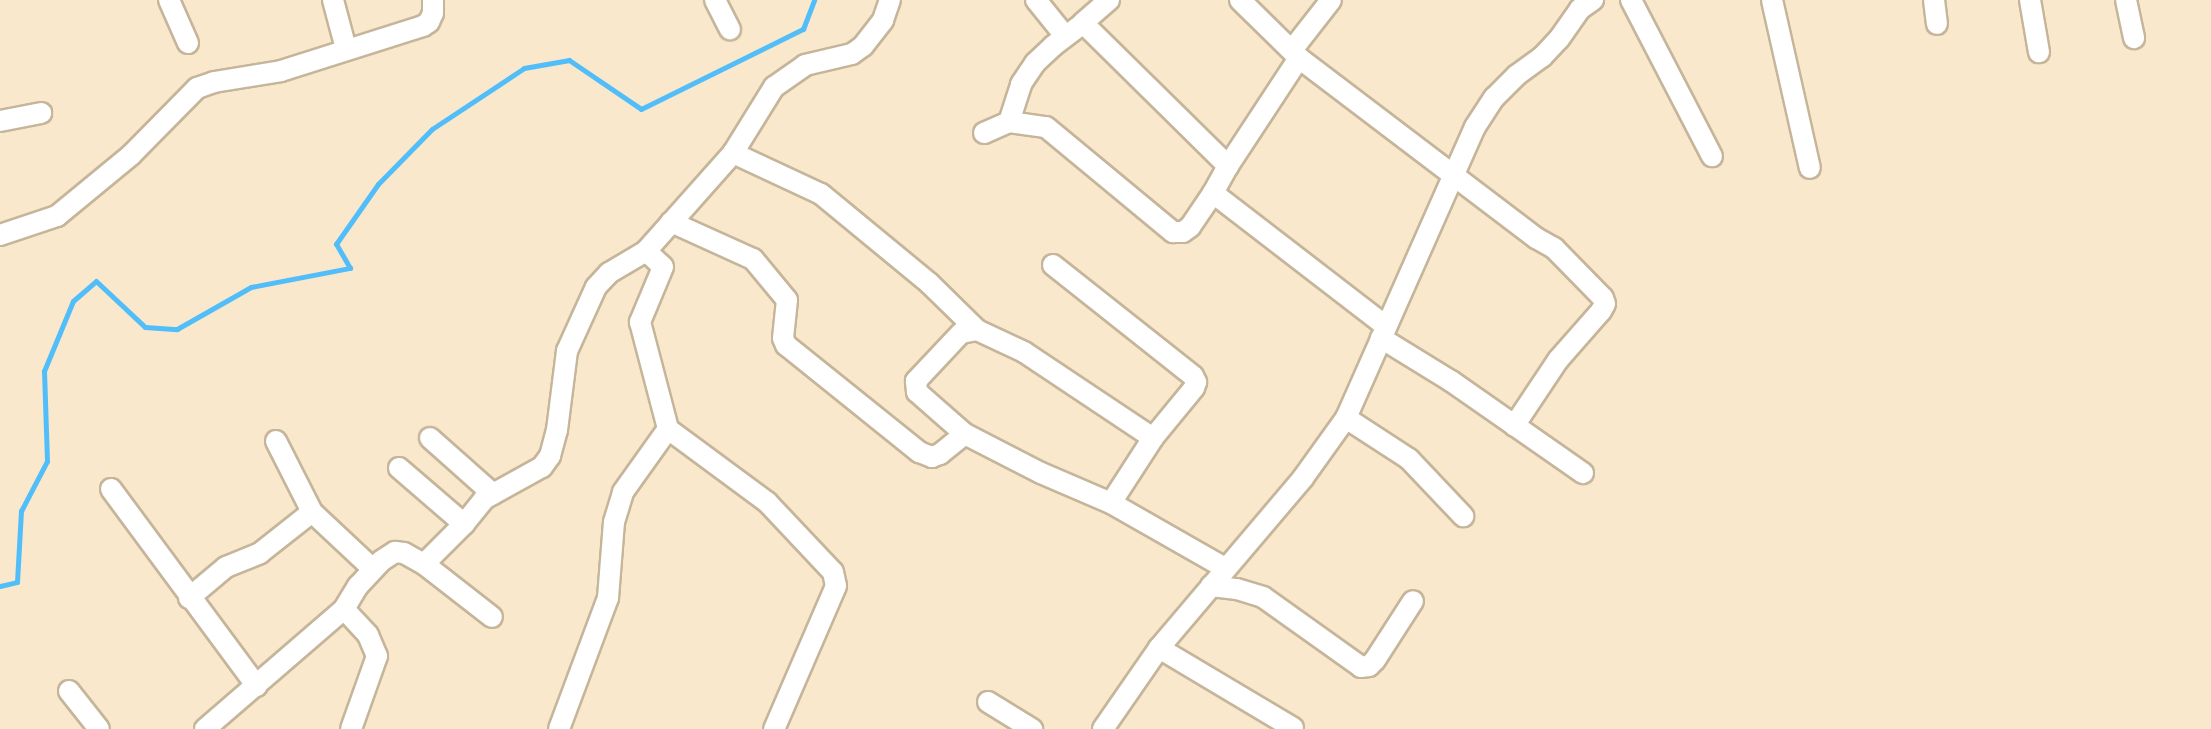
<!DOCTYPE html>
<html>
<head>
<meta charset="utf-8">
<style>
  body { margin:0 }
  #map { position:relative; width:2211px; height:729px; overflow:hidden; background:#f9e8cc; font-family:Overpass,sans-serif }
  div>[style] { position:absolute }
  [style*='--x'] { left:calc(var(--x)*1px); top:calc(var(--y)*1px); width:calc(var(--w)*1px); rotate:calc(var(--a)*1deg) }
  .stream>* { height:5px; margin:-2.5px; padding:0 2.5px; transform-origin:2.5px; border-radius:2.5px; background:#52bef9 }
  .roads { filter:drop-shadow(2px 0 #c5b59a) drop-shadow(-2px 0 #c5b59a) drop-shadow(0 2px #c5b59a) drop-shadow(0 -2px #c5b59a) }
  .street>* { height:20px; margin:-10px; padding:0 10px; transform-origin:10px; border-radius:10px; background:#fff }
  span { translate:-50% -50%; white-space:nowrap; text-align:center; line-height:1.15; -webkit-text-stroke:5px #fdf7eb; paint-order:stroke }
</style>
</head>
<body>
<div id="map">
  <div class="stream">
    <div style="--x:0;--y:586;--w:17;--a:-13"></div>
    <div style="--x:17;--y:582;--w:71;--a:-86.8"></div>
    <div style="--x:21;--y:511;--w:56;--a:-62.5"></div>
    <div style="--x:47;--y:461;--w:90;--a:-91.9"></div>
    <div style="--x:44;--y:371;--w:76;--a:-67.5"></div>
    <div style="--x:73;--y:301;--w:30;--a:-41"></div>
    <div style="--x:96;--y:281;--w:67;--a:43.2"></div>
    <div style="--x:145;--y:327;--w:32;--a:4"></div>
    <div style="--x:177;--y:329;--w:85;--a:-29.6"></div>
    <div style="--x:251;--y:287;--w:101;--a:-10.9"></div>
    <div style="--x:350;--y:268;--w:28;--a:-120"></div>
    <div style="--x:336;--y:244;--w:73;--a:-55"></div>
    <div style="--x:378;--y:184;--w:77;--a:-45.5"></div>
    <div style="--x:432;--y:129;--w:110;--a:-33.5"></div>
    <div style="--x:524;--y:68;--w:46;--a:-10.1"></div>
    <div style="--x:569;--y:60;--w:87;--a:34.2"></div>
    <div style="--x:641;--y:109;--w:181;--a:-26.3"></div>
    <div style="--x:803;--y:29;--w:31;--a:-69"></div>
  </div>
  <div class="roads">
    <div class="street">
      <div style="--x:169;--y:0;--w:47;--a:66.2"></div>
      <div style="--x:333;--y:0;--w:51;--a:75.1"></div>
      <div style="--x:715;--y:0;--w:33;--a:63"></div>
      <div style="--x:1036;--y:0;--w:46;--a:51.1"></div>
      <div style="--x:1109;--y:0;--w:35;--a:139"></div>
      <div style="--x:1083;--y:23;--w:204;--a:44.6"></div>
      <div style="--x:1240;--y:0;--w:83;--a:44.5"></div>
      <div style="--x:1299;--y:58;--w:298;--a:37.2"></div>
      <div style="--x:1536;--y:238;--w:21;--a:29"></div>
      <div style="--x:1554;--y:248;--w:70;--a:45.6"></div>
      <div style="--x:1603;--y:298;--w:6;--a:72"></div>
      <div style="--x:1605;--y:304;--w:8;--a:120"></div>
      <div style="--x:1601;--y:311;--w:65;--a:131.3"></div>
      <div style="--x:1558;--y:360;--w:79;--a:123.7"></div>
      <div style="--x:1631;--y:0;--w:176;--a:62.6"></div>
      <div style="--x:1772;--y:0;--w:172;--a:77.3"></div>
      <div style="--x:1934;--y:0;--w:24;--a:83"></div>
      <div style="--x:2030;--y:0;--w:53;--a:80.2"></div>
      <div style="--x:2126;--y:0;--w:39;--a:78"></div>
      <div style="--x:1292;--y:50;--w:63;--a:-52"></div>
      <div style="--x:0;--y:121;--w:42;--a:-11"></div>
      <div style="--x:1009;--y:122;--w:40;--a:-72"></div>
      <div style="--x:1021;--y:84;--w:25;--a:-56"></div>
      <div style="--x:1035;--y:63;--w:25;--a:-43"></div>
      <div style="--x:1053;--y:46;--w:38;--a:-37"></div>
      <div style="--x:984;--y:133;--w:27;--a:-24"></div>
      <div style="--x:1009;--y:122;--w:37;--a:8"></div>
      <div style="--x:1046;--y:127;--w:165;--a:39.6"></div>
      <div style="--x:1173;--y:232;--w:10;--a:0"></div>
      <div style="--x:1183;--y:232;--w:9;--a:-36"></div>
      <div style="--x:1190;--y:227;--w:41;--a:-55.9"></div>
      <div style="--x:1213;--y:193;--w:31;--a:-61"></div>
      <div style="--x:1228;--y:166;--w:129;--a:-56.7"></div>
      <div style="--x:733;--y:153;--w:97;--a:25"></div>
      <div style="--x:821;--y:194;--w:140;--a:39.5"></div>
      <div style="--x:929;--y:283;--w:67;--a:44.4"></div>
      <div style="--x:977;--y:330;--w:52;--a:25.1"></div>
      <div style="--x:1024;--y:352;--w:155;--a:33.7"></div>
      <div style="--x:1213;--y:193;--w:218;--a:37.6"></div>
      <div style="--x:671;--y:222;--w:90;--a:24.3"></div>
      <div style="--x:753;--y:259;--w:53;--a:50.3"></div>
      <div style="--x:787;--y:300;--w:38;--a:96"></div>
      <div style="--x:783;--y:338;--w:8;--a:67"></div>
      <div style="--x:786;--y:345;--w:171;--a:38.8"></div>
      <div style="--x:919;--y:452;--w:14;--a:21"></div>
      <div style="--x:932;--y:457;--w:9;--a:-21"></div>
      <div style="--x:940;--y:454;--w:32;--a:-39"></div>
      <div style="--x:0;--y:235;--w:60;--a:-18.4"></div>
      <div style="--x:57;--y:216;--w:96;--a:-39.5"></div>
      <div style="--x:131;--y:155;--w:94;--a:-45.4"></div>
      <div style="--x:197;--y:88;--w:18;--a:-19"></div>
      <div style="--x:214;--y:82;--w:68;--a:-9.3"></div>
      <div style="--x:281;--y:71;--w:149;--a:-17.6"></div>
      <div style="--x:423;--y:26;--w:7;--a:-34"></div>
      <div style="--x:429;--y:22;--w:10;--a:-66"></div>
      <div style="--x:433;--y:13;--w:13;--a:-90"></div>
      <div style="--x:646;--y:251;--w:23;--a:43"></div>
      <div style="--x:663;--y:267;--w:60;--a:112.7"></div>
      <div style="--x:640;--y:322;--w:111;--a:75.3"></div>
      <div style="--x:668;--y:429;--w:123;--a:36.4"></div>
      <div style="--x:767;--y:502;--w:96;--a:46.7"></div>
      <div style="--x:833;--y:572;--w:14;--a:78"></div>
      <div style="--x:836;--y:586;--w:156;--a:113.4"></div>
      <div style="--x:1053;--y:265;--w:179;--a:38.4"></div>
      <div style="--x:1193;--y:376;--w:7;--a:63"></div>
      <div style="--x:1196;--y:382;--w:6;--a:108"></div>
      <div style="--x:1194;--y:388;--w:65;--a:129.4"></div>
      <div style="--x:1153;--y:438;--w:77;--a:122.9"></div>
      <div style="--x:977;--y:330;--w:16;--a:169"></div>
      <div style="--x:961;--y:333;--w:66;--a:133.2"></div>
      <div style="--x:916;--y:381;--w:11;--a:85"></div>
      <div style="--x:917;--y:392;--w:64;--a:41.2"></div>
      <div style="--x:965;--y:434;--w:85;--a:27.2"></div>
      <div style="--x:1041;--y:473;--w:76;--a:23.2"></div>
      <div style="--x:1111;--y:503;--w:131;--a:29.7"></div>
      <div style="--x:1381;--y:338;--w:82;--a:31.6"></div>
      <div style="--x:1451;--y:381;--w:161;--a:34.9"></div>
      <div style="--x:1346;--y:418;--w:75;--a:33.1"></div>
      <div style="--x:1409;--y:459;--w:79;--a:46.5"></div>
      <div style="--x:430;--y:438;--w:84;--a:41.6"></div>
      <div style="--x:276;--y:441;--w:80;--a:63.1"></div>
      <div style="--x:312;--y:512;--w:83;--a:43.1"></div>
      <div style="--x:399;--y:468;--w:86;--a:40.7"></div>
      <div style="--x:111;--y:489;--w:245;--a:53.5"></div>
      <div style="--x:424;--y:564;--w:86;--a:37.9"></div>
      <div style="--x:1211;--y:586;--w:26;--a:7"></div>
      <div style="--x:1237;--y:589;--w:27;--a:17"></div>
      <div style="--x:1263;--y:597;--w:120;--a:35.5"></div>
      <div style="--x:1361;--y:667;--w:8;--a:-7"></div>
      <div style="--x:1369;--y:666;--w:8;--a:-45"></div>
      <div style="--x:1375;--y:660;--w:70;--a:-57.2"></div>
      <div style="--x:189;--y:598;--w:48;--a:-40"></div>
      <div style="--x:226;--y:567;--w:37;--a:-22"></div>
      <div style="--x:260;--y:553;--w:66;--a:-38.3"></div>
      <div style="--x:344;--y:609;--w:35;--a:47"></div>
      <div style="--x:368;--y:635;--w:23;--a:67"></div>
      <div style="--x:377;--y:656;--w:77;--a:109.6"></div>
      <div style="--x:1159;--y:648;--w:156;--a:30.8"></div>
      <div style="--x:69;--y:691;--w:48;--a:51.7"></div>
      <div style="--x:988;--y:702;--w:52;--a:31.5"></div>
      <div style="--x:205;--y:729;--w:184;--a:-40.8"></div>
      <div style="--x:344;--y:609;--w:27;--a:-59"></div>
      <div style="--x:358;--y:586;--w:34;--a:-47"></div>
      <div style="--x:381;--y:561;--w:17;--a:-33"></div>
      <div style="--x:395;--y:552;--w:9;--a:6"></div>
      <div style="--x:404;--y:553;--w:23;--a:29"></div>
      <div style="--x:424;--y:564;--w:57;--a:-45"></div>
      <div style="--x:464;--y:524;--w:32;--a:-51"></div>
      <div style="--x:484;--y:499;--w:66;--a:-28.9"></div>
      <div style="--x:542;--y:467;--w:14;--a:-54"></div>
      <div style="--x:550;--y:456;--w:27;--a:-75"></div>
      <div style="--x:557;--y:430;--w:80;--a:-82.8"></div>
      <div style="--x:567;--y:351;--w:70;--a:-65.6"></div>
      <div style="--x:596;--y:287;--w:19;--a:-47"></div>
      <div style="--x:609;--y:273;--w:43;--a:-30.7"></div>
      <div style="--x:646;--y:251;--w:131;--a:-48.4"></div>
      <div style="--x:733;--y:153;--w:78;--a:-58.2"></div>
      <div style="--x:774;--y:87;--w:38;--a:-35"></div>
      <div style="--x:805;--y:65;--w:48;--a:-13.2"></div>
      <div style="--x:852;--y:54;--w:14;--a:-36"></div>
      <div style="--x:863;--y:46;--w:33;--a:-52"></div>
      <div style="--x:883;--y:20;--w:21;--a:-71"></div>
      <div style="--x:559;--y:729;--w:140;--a:-69.5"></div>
      <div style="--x:608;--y:598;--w:76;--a:-85.5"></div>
      <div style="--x:614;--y:522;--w:31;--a:-73"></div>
      <div style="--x:623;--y:492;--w:77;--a:-54.5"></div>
      <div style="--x:1103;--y:729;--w:98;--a:-55.3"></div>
      <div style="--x:1159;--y:648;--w:223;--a:-49.7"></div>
      <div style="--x:1303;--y:478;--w:74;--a:-54.4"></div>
      <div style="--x:1346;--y:418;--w:318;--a:-66.1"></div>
      <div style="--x:1475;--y:127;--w:35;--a:-57"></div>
      <div style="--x:1494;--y:98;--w:33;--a:-45"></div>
      <div style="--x:1517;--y:75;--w:31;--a:-36"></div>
      <div style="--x:1542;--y:57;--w:25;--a:-47"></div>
      <div style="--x:1559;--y:39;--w:37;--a:-55"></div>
      <div style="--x:1580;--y:9;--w:16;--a:-35"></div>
    </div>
  </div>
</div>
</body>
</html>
